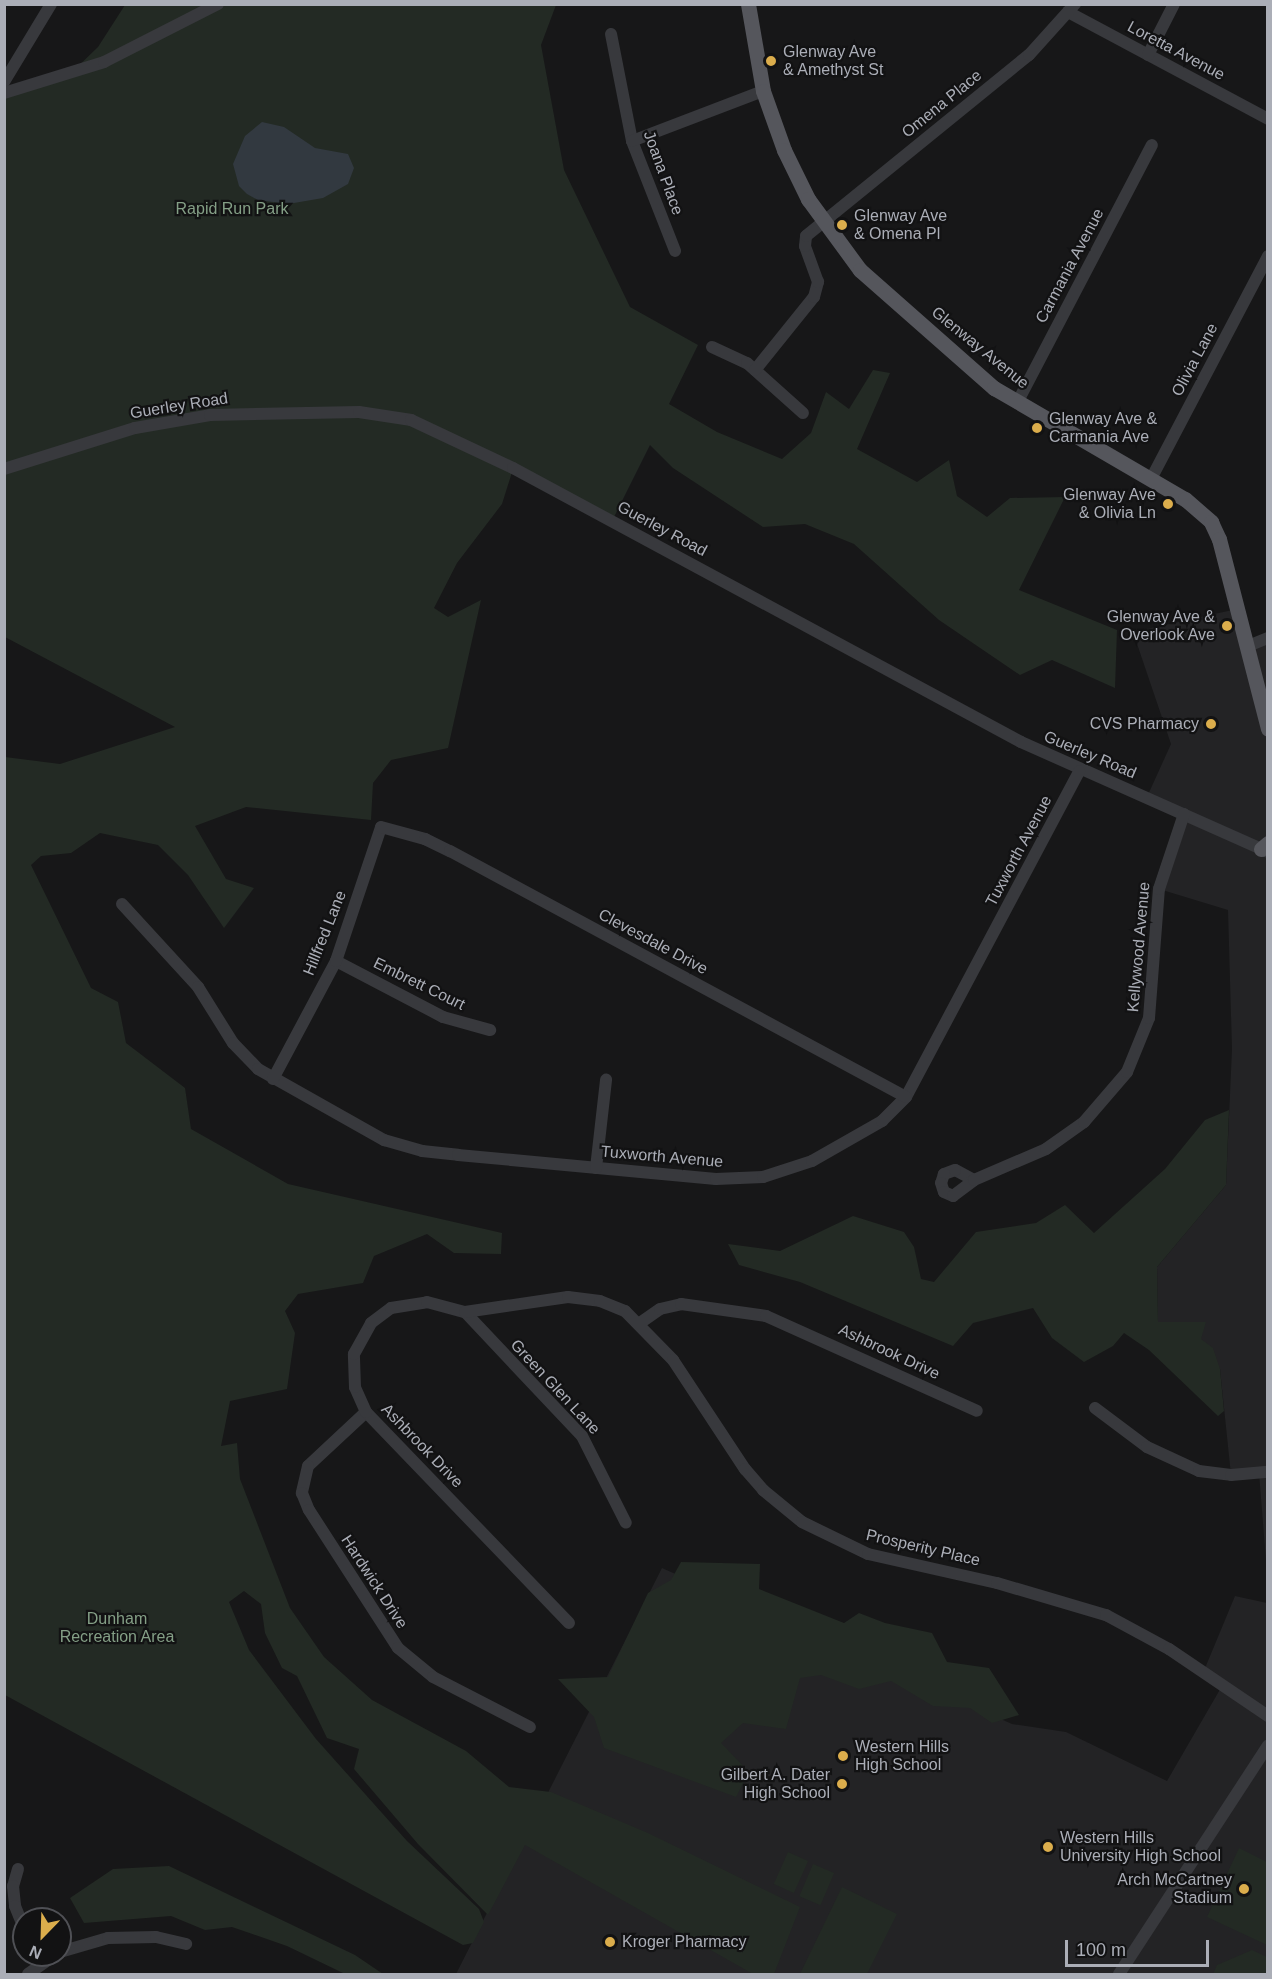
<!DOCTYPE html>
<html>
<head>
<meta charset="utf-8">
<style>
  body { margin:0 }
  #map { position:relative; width:1272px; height:1979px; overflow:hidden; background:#171718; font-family:Helvetica,sans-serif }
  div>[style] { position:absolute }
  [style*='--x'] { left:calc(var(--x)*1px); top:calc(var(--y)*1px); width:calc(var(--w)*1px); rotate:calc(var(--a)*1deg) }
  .built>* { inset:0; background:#232325 }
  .green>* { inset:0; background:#232a24; transform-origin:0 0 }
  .water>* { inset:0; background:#323940 }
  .minor>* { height:12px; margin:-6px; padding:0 6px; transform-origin:6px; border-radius:6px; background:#38393d }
  .major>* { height:15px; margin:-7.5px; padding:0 7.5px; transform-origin:7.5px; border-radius:7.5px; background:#55565c }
  .dots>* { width:16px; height:16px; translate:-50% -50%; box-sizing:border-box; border:3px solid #121213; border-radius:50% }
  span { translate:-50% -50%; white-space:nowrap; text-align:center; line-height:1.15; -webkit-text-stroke:4.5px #121213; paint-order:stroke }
  .street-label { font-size:16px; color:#abaeb7 }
  .poi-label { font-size:16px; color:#abaeb7 }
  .left { translate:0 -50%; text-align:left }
  .right { translate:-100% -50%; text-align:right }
  .park-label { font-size:16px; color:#849f86 }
  .frame { position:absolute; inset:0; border:6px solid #abaeb7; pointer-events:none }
  .north { position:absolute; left:12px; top:1907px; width:60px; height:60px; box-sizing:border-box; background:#121213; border:2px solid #4f5055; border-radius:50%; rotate:203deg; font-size:16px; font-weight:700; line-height:24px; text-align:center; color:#abaeb7 }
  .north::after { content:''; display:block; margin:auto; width:21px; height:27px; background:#dbad4c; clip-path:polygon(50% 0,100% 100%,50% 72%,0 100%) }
  .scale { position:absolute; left:1065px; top:1940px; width:144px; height:27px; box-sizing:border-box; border:3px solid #abaeb7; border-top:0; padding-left:8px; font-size:18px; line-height:21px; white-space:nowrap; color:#abaeb7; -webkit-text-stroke:4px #121213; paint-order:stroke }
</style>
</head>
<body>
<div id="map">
  <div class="built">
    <div style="clip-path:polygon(1237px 609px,1248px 646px,1267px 638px,1267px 1573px,1259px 1473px,1231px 1475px,1220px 1369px,1158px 1322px,1157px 1267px,1226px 1185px,1232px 1049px,1228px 910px,1159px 889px,1183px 814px,1147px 797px,1171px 744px,1133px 632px)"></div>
    <div style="clip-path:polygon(662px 1568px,1012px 1724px,1066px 1732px,1167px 1781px,1222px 1686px,1203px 1673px,1235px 1596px,1267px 1603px,1267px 1974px,456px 1974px)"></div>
  </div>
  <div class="green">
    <div style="clip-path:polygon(125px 5px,556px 5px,541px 45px,564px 170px,630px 307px,698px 345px,669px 404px,717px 432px,782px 459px,811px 433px,826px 392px,849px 409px,873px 370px,890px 373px,857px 449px,917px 482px,949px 460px,957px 496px,987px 517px,1010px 498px,1065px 497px,1019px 590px,1117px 630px,1115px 688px,1052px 660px,1020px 675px,939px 620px,854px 544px,805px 524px,763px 527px,673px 468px,650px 445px,612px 521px,513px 469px,502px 504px,457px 563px,434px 608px,448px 617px,481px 600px,448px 748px,391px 760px,373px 783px,371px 820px,246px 807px,195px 826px,226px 879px,254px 888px,224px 928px,188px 875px,158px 845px,100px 833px,71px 853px,41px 856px,31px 865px,91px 988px,118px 1002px,126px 1043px,185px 1088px,191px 1129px,288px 1184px,502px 1233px,501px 1254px,454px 1253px,427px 1234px,374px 1256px,363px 1283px,298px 1294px,285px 1311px,295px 1333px,287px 1389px,230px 1401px,221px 1446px,237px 1443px,240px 1479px,290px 1608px,324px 1657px,372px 1700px,466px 1751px,509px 1787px,551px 1792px,648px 1833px,800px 1907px,774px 1974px,753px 1974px,525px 1845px,488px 1915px,418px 1844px,354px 1769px,359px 1749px,327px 1738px,297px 1676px,282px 1668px,265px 1633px,261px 1604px,244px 1591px,229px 1602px,249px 1650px,316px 1739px,407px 1841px,479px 1909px,484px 1922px,473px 1943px,463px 1945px,5px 1695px,5px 757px,60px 764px,175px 727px,5px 637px,5px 93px,69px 75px,98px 47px)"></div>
    <div style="clip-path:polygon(1229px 1110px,1226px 1185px,1157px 1267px,1158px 1322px,1206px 1322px,1201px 1339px,1213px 1348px,1220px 1369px,1224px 1411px,1218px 1416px,1149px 1350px,1124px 1333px,1113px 1346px,1084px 1362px,1052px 1338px,1033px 1308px,973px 1323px,953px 1346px,800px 1282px,739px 1265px,728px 1244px,780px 1251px,853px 1216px,904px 1232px,914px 1247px,921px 1279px,934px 1282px,976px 1232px,1036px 1223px,1065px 1205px,1094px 1233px,1165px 1169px,1205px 1120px)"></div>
    <div style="clip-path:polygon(681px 1562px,760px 1564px,759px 1589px,844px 1623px,859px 1613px,885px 1623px,932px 1633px,947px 1662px,989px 1668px,1019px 1715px,992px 1723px,970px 1708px,933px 1706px,891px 1681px,859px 1689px,821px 1675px,800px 1678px,786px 1729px,743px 1723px,721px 1743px,749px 1772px,736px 1797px,604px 1748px,594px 1717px,558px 1679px,608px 1677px,648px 1593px,671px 1580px)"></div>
    <div style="clip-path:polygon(1239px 1848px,1267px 1862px,1267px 1945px,1207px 1917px)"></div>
    <div style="left:788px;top:1852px;width:22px;height:35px;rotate:24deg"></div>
    <div style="left:813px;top:1864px;width:23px;height:35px;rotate:23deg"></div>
    <div style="clip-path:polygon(169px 1866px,355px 1955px,383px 1974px,345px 1974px,287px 1946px,232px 1927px,205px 1930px,171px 1916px,84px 1923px,70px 1898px,113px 1869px)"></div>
    <div style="clip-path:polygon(842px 1887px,897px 1914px,867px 1974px,800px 1974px)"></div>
    <div style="clip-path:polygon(1252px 1950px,1267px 1957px,1267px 1974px,1213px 1974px,1217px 1965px)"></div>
  </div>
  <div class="water">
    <div style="clip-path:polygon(262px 122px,284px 127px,315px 148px,348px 154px,354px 168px,348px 184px,323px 198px,288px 204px,258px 200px,247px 194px,239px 186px,233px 164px,245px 136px)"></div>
  </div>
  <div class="minor">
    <div style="--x:1068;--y:12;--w:227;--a:28.1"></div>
    <div style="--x:611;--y:34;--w:109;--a:78.9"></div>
    <div style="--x:632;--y:141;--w:118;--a:68.6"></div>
    <div style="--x:1148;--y:55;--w:57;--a:-63"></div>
    <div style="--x:4;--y:82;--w:91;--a:-58.9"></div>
    <div style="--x:4;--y:93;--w:105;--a:-17.2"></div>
    <div style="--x:104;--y:62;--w:128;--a:-27"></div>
    <div style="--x:632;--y:141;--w:140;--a:-20.9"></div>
    <div style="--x:712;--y:347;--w:38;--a:25"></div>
    <div style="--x:747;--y:363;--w:75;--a:41.8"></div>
    <div style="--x:755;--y:370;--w:94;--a:-51.1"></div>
    <div style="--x:814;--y:297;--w:16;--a:-75"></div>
    <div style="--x:818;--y:282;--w:38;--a:-110"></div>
    <div style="--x:805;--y:246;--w:10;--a:-84"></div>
    <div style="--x:806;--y:236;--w:287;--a:-39.1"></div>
    <div style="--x:1029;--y:55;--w:69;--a:-48"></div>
    <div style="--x:1017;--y:403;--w:291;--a:-62.4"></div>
    <div style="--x:4;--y:469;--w:137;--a:-17.4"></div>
    <div style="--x:135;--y:428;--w:76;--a:-9.8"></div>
    <div style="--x:210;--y:415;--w:149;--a:-1.2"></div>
    <div style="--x:359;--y:412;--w:53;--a:8.7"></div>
    <div style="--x:411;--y:420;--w:113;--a:25.2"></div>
    <div style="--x:513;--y:468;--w:577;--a:28.34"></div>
    <div style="--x:1021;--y:742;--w:270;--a:24"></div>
    <div style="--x:1151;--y:479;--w:252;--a:-62.3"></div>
    <div style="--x:1248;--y:646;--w:22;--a:-22"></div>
    <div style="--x:122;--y:904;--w:113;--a:47.5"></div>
    <div style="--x:198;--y:987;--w:66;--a:58"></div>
    <div style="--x:233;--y:1043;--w:36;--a:46"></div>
    <div style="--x:258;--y:1069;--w:145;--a:29.4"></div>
    <div style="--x:384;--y:1140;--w:40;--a:16"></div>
    <div style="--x:422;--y:1151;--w:36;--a:6"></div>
    <div style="--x:458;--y:1155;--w:259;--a:5.3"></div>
    <div style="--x:716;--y:1179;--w:47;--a:-2.4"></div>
    <div style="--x:763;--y:1177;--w:52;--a:-18.1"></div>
    <div style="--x:812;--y:1161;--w:81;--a:-29.7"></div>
    <div style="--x:882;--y:1121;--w:34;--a:-45"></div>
    <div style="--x:906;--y:1097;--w:369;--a:-62"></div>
    <div style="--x:336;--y:961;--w:121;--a:27.6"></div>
    <div style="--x:443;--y:1017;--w:49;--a:15.5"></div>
    <div style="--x:273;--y:1079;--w:134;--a:-61.9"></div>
    <div style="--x:336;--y:961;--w:141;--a:-71.4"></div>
    <div style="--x:381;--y:827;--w:46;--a:15.3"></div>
    <div style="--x:425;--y:839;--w:28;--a:26"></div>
    <div style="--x:450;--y:851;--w:518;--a:28.35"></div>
    <div style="--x:596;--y:1168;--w:89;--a:-83.5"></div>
    <div style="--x:974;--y:1180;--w:21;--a:-152"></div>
    <div style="--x:955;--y:1170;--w:12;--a:160"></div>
    <div style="--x:944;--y:1174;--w:9;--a:108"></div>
    <div style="--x:941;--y:1183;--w:9;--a:72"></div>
    <div style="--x:944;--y:1192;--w:10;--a:24"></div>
    <div style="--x:953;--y:1196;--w:26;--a:-37"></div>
    <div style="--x:974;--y:1180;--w:78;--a:-23.3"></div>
    <div style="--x:1046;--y:1149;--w:47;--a:-35.4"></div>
    <div style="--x:1084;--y:1122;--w:66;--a:-49.3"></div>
    <div style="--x:1127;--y:1072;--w:58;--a:-67.8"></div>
    <div style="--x:1149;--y:1018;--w:129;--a:-85.6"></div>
    <div style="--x:1159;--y:889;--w:79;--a:-71.6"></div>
    <div style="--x:465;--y:1312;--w:170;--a:46.7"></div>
    <div style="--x:582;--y:1436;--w:97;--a:63.2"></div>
    <div style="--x:640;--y:1323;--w:24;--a:-35"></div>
    <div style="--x:660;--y:1309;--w:22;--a:-13"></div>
    <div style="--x:681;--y:1304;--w:86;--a:8"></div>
    <div style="--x:766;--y:1316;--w:231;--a:24.2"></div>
    <div style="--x:1095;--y:1408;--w:65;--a:36.9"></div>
    <div style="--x:1147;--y:1447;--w:57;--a:24.8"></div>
    <div style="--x:1199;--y:1471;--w:32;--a:7"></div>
    <div style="--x:1231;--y:1475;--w:37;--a:-5"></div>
    <div style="--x:366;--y:1412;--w:79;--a:137"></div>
    <div style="--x:308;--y:1466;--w:28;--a:103"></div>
    <div style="--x:302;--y:1493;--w:18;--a:68"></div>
    <div style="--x:309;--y:1510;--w:164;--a:57.2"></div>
    <div style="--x:398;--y:1648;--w:45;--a:39.6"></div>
    <div style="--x:433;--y:1677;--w:109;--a:27.3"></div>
    <div style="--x:569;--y:1623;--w:293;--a:-133.9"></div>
    <div style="--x:366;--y:1412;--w:27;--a:-114"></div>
    <div style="--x:355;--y:1387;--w:33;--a:-92"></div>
    <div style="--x:354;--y:1354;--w:35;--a:-61"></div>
    <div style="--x:371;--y:1323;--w:25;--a:-37"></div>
    <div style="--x:391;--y:1308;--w:36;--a:-9"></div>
    <div style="--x:427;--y:1302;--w:39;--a:15"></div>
    <div style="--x:465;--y:1312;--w:104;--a:-8.3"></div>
    <div style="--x:568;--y:1297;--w:32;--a:7"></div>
    <div style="--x:600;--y:1301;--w:27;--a:22"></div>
    <div style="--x:625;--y:1311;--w:69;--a:45.6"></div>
    <div style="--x:673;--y:1360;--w:131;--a:56.6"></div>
    <div style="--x:745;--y:1469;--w:28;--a:49"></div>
    <div style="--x:763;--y:1490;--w:50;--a:39.4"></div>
    <div style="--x:802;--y:1522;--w:73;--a:25.9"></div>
    <div style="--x:868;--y:1554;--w:132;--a:12.7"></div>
    <div style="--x:997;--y:1583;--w:114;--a:16.4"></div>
    <div style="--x:1106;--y:1615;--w:72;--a:28.4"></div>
    <div style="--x:1169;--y:1649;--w:120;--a:34.1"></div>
    <div style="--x:18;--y:1869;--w:18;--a:106"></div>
    <div style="--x:13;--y:1886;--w:20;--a:84"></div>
    <div style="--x:15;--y:1906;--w:24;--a:68"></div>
    <div style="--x:60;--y:1952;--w:50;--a:-16.3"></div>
    <div style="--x:108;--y:1938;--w:48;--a:-1.2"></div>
    <div style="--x:156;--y:1937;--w:31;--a:13"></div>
    <div style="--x:28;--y:1974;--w:33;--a:-35"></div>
    <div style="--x:1119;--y:1974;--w:273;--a:-56.9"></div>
  </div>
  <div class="major">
    <div style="--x:748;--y:4;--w:88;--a:80.2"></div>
    <div style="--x:763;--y:91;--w:63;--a:70.4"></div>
    <div style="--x:784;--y:150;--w:55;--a:63.9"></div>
    <div style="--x:808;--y:199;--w:88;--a:53.8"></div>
    <div style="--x:860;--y:270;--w:179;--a:41.4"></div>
    <div style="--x:994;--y:388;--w:221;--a:30.2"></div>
    <div style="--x:1185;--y:499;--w:35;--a:41"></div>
    <div style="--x:1211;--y:522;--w:19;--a:65"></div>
    <div style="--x:1219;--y:539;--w:196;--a:75.5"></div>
    <div style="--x:1261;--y:849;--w:9;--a:-41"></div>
  </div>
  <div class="dots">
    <div style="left:771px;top:61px;background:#dbad4c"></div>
    <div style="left:842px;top:225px;background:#dbad4c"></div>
    <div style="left:1037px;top:428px;background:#dbad4c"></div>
    <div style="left:1168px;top:504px;background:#dbad4c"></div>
    <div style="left:1227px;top:626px;background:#dbad4c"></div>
    <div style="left:1211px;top:724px;background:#dbad4c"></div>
    <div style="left:843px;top:1756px;background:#dbad4c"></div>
    <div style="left:842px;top:1784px;background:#dbad4c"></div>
    <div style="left:1048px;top:1847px;background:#dbad4c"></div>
    <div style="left:1244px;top:1889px;background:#dbad4c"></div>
    <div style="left:610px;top:1942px;background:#dbad4c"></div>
  </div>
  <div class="street-label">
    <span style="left:1176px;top:51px;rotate:28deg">Loretta Avenue</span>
    <span style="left:942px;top:104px;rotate:-39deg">Omena Place</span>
    <span style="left:663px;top:173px;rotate:70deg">Joana Place</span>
    <span style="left:1070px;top:266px;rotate:-62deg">Carmania Avenue</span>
    <span style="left:980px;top:348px;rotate:39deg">Glenway Avenue</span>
    <span style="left:1195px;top:360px;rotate:-62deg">Olivia Lane</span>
    <span style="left:179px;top:406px;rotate:-9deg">Guerley Road</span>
    <span style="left:662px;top:529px;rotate:28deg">Guerley Road</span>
    <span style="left:1090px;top:755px;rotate:23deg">Guerley Road</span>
    <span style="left:1019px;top:851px;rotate:-62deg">Tuxworth Avenue</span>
    <span style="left:325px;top:933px;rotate:-68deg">Hillfred Lane</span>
    <span style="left:653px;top:942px;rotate:28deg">Clevesdale Drive</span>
    <span style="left:1139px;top:947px;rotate:-85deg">Kellywood Avenue</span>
    <span style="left:419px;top:984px;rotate:26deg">Embrett Court</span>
    <span style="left:662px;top:1157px;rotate:5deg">Tuxworth Avenue</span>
    <span style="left:889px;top:1352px;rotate:25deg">Ashbrook Drive</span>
    <span style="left:555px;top:1387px;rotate:47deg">Green Glen Lane</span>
    <span style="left:422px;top:1446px;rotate:46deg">Ashbrook Drive</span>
    <span style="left:923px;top:1548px;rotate:13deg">Prosperity Place</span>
    <span style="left:374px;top:1582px;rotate:57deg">Hardwick Drive</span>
  </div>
  <div class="poi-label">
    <span class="left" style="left:783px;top:61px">Glenway Ave<br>&amp; Amethyst St</span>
    <span class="left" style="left:854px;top:225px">Glenway Ave<br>&amp; Omena Pl</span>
    <span class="left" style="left:1049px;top:428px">Glenway Ave &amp;<br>Carmania Ave</span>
    <span class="right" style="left:1156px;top:504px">Glenway Ave<br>&amp; Olivia Ln</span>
    <span class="right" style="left:1215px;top:626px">Glenway Ave &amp;<br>Overlook Ave</span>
    <span class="right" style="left:1199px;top:724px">CVS Pharmacy</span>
    <span class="left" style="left:855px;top:1756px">Western Hills<br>High School</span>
    <span class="right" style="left:830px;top:1784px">Gilbert A. Dater<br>High School</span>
    <span class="left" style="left:1060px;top:1847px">Western Hills<br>University High School</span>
    <span class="right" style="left:1232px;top:1889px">Arch McCartney<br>Stadium</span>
    <span class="left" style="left:622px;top:1942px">Kroger Pharmacy</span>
  </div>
  <div class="park-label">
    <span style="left:232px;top:209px">Rapid Run Park</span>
    <span style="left:117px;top:1628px">Dunham<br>Recreation Area</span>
  </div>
  <div class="frame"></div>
  <div class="north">N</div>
  <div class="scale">100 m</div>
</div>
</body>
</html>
